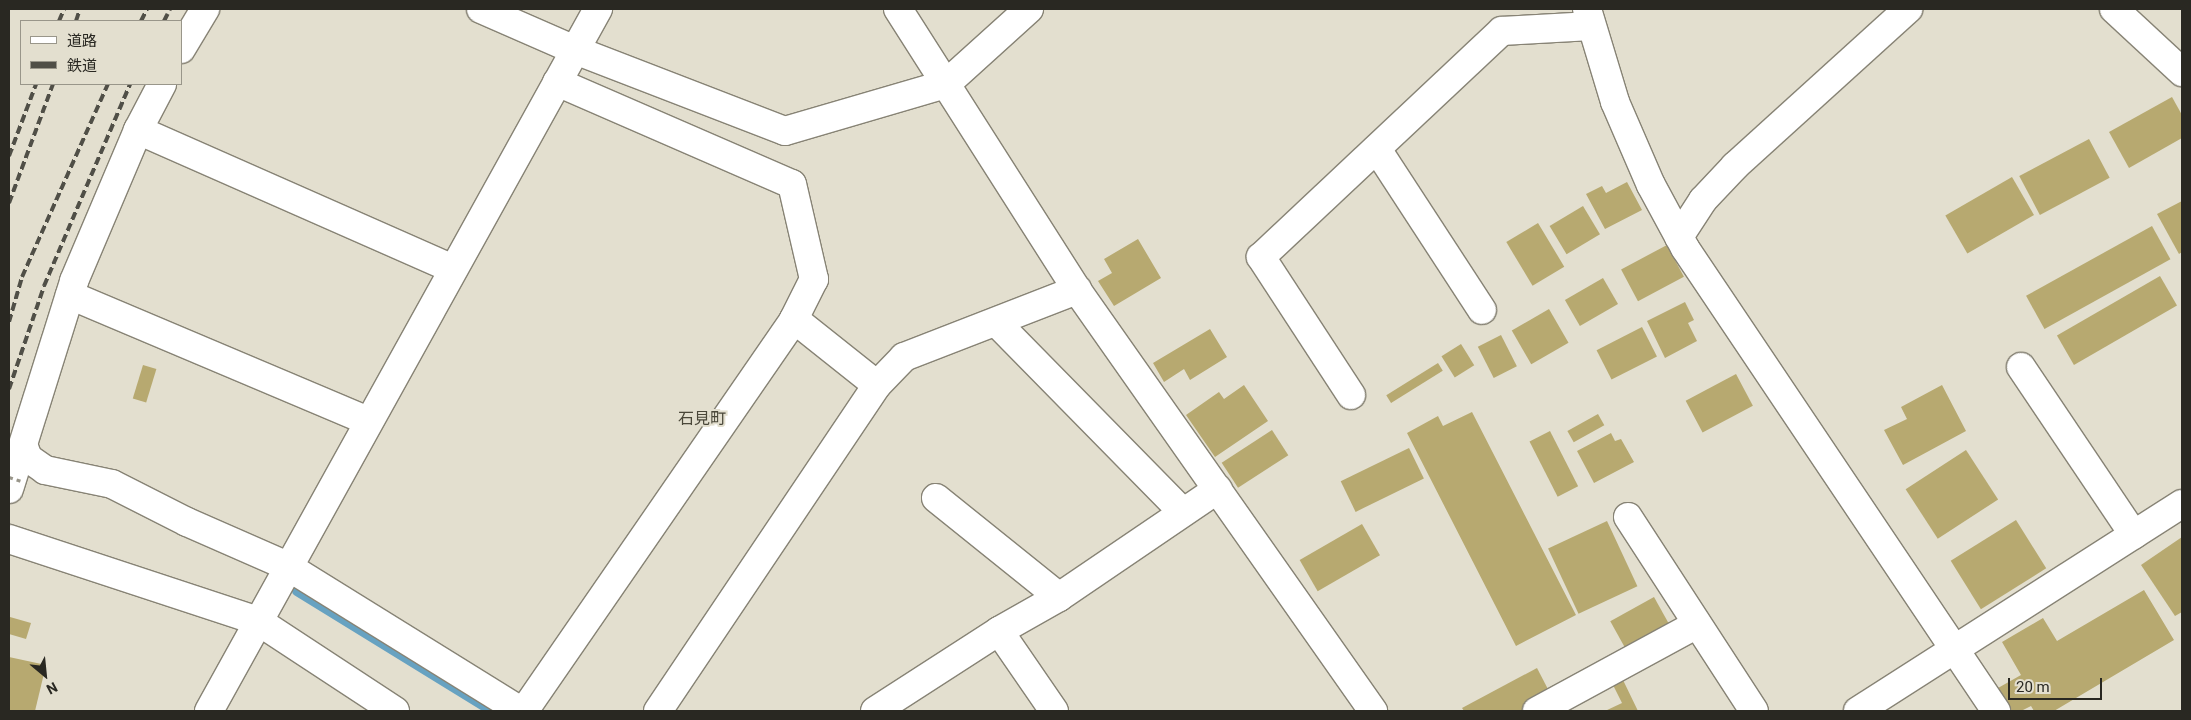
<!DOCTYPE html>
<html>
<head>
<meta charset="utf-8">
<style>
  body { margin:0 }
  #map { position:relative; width:2191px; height:720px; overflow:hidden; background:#e3dfcf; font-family:Roboto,"Noto Sans JP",sans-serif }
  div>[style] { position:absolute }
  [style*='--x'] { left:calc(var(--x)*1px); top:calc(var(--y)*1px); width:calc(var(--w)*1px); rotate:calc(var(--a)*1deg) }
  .stream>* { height:10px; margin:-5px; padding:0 5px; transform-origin:5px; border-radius:5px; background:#67a2c1 }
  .building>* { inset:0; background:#b7a970; transform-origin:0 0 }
  .roads { filter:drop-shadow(1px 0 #878375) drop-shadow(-1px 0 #878375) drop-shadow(0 1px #878375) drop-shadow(0 -1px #878375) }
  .minor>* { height:28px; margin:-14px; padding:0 14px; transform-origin:14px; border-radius:14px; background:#fff }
  .rail>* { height:4px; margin-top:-2px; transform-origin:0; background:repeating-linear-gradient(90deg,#504f47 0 8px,transparent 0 12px) }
  .path-bridge>* { height:3px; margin-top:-1.5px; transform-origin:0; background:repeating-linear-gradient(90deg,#989589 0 4px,transparent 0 8px) }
  span { translate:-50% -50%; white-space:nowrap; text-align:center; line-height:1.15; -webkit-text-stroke:4px #e3dfcf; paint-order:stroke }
  .neighbourhood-label { font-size:16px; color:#4a4739 }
  .frame { position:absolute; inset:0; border:10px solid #292822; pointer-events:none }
  .legend { position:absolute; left:20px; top:20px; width:162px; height:65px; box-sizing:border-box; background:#e3dfcf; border:1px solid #99968a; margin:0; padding:6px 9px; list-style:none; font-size:15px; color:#292822 }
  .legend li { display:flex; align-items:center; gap:10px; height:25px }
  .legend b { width:25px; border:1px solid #99968a }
  .north { position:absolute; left:20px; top:650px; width:50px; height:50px; -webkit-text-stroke:4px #e3dfcf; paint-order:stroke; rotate:152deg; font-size:14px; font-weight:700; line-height:20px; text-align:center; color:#292822 }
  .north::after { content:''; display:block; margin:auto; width:18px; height:22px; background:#292822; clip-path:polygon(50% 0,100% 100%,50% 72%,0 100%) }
  .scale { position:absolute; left:2008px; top:678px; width:94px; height:22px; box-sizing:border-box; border:2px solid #292822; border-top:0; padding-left:6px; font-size:15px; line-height:18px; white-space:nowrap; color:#292822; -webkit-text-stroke:4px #e3dfcf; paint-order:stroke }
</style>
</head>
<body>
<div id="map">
  <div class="stream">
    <div style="--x:297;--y:591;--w:229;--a:31.6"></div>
  </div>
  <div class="building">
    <div style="clip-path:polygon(2172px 97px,2182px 115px,2182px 138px,2129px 168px,2109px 132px)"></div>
    <div style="left:2089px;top:139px;width:44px;height:79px;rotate:62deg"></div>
    <div style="left:2012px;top:177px;width:44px;height:77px;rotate:60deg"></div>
    <div style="clip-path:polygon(1627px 182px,1642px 210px,1605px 229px,1586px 194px,1602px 186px,1606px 193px)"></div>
    <div style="clip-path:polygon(2182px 201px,2182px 252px,2179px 254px,2157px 214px)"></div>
    <div style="left:1583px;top:206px;width:33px;height:39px;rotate:59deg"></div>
    <div style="left:1538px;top:223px;width:51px;height:37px;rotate:59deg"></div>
    <div style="left:2152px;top:226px;width:38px;height:144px;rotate:61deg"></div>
    <div style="clip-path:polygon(1138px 239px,1161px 278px,1114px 306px,1098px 281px,1112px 273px,1104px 259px)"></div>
    <div style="left:1667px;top:245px;width:36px;height:52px;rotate:62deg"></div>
    <div style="left:2160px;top:276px;width:34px;height:119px;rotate:60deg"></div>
    <div style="left:1603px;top:278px;width:30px;height:44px;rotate:60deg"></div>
    <div style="clip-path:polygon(1685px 302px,1694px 320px,1688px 323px,1697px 341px,1665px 358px,1647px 321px)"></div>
    <div style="left:1549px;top:309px;width:39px;height:43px;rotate:60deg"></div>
    <div style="left:1642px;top:327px;width:33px;height:51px;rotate:63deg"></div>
    <div style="clip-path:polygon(1210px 329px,1227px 357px,1190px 380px,1184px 369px,1164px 382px,1153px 363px)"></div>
    <div style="left:1501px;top:335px;width:35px;height:26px;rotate:63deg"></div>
    <div style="left:1461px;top:344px;width:25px;height:23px;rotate:58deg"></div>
    <div style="left:1438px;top:363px;width:9px;height:61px;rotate:58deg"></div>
    <div style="left:143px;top:365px;width:14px;height:35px;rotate:17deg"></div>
    <div style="left:1736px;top:374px;width:36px;height:57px;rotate:62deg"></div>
    <div style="clip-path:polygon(1244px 385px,1268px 421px,1215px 457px,1186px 415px,1219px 392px,1224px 399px)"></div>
    <div style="clip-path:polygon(1942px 385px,1966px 431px,1903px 465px,1884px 430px,1907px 419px,1901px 407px)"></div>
    <div style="clip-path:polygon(1472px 412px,1576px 615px,1516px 646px,1407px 433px,1438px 416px,1443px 426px)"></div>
    <div style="left:1598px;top:414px;width:13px;height:35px;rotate:61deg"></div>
    <div style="left:1272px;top:430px;width:30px;height:60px;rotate:57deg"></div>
    <div style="left:1550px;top:431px;width:62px;height:23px;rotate:63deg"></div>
    <div style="clip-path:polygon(1611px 433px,1615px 441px,1621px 439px,1634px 462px,1594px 483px,1577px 451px)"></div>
    <div style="left:1409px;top:448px;width:34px;height:76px;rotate:64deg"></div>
    <div style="left:1966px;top:450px;width:59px;height:72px;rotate:57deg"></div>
    <div style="left:2016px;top:520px;width:57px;height:77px;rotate:58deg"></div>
    <div style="left:1607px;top:521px;width:72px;height:65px;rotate:65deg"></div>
    <div style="left:1362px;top:524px;width:36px;height:72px;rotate:60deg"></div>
    <div style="clip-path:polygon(2182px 537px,2182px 612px,2175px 616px,2141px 565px)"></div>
    <div style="clip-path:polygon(2144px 590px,2174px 640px,2054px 711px,2034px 711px,2031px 706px,2021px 711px,2012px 711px,1998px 688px,2021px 675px,2002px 642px,2043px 618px,2057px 641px)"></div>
    <div style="left:1654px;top:597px;width:35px;height:50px;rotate:61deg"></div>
    <div style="clip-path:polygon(10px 617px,31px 623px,26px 639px,9px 634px)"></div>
    <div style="clip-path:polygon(9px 657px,46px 665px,35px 711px,9px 711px)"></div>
    <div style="clip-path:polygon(1537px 668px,1551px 695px,1520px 711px,1464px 711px,1462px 708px)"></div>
    <div style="clip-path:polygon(1623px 680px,1638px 711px,1605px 711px,1622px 703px,1613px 685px)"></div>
  </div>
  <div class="roads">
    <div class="minor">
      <div style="--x:481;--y:9;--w:103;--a:23.6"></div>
      <div style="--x:575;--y:50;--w:225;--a:21.1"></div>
      <div style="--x:785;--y:131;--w:168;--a:-16.3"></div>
      <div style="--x:946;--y:84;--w:112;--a:-42.1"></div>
      <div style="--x:898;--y:9;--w:333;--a:57.5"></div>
      <div style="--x:1077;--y:290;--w:515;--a:54.89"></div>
      <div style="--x:1587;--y:9;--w:97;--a:73.2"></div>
      <div style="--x:1615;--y:102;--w:90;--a:66.6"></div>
      <div style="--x:1651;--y:185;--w:72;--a:61.6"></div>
      <div style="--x:1685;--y:248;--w:558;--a:56.11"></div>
      <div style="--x:2114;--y:9;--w:93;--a:42.8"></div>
      <div style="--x:181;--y:49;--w:47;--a:-59"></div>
      <div style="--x:557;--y:82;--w:256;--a:23.5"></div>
      <div style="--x:792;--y:184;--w:98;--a:77"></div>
      <div style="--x:814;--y:279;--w:45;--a:116.6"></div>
      <div style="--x:794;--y:319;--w:106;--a:38.5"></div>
      <div style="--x:138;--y:130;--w:344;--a:23.8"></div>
      <div style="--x:1377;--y:149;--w:192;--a:56.9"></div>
      <div style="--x:1679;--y:237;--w:44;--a:-57"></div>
      <div style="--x:1703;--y:200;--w:47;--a:-46.7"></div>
      <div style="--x:1735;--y:166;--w:234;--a:-42.2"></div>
      <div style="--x:70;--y:295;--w:324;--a:22.9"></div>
      <div style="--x:996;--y:322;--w:265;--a:45.5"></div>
      <div style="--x:2021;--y:367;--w:202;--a:56.1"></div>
      <div style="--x:1351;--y:395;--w:165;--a:-123.1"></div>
      <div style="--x:1261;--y:257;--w:330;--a:-43.2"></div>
      <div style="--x:1502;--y:31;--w:89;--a:-3.2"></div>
      <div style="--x:24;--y:447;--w:12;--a:70"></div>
      <div style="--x:28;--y:458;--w:21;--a:35"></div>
      <div style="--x:45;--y:470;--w:68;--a:11.8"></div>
      <div style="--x:112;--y:484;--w:84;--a:26.9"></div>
      <div style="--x:187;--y:522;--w:109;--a:23.7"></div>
      <div style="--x:287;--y:566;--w:275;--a:31.8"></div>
      <div style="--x:9;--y:489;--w:218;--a:-72.6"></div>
      <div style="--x:74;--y:281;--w:164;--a:-67"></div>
      <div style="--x:138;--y:130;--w:52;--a:-62.4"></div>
      <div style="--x:936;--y:498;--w:158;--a:38.8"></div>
      <div style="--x:1628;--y:517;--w:231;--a:57"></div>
      <div style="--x:9;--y:539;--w:262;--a:18.2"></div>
      <div style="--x:258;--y:621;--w:164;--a:33.3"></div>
      <div style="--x:999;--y:631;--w:97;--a:55.5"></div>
      <div style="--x:209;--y:711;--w:803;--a:-61.01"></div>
      <div style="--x:524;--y:711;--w:476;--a:-55.4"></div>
      <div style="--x:658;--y:711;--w:393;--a:-56.1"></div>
      <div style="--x:877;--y:385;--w:39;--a:-46"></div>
      <div style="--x:904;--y:357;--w:186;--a:-21.2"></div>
      <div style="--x:875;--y:711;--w:148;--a:-32.8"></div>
      <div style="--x:999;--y:631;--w:69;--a:-29.5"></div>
      <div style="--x:1059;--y:597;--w:192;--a:-34.2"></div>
      <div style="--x:1537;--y:711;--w:182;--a:-28.5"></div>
      <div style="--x:1858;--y:711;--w:384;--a:-32.6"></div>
    </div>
  </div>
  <div class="rail">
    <div style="--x:59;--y:21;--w:13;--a:-67"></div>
    <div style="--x:76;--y:21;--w:13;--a:-72"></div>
    <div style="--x:141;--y:21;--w:13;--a:-63"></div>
    <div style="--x:164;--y:21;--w:13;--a:-63"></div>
    <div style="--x:9;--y:156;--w:77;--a:-69.4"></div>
    <div style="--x:9;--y:203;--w:127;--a:-69.7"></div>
    <div style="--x:9;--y:322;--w:47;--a:-73.9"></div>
    <div style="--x:22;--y:277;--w:211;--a:-66"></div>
    <div style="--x:9;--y:389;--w:109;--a:-71.2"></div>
    <div style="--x:44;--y:286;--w:220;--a:-66.9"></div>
  </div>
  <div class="path-bridge">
    <div style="--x:9;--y:477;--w:13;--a:18"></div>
  </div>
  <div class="neighbourhood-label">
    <span style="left:702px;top:419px">石見町</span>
  </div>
  <div class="frame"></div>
  <ul class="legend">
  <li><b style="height:6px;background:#fff"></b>道路</li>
  <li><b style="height:6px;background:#504f47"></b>鉄道</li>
  </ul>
  <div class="north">N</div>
  <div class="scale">20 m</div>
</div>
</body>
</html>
